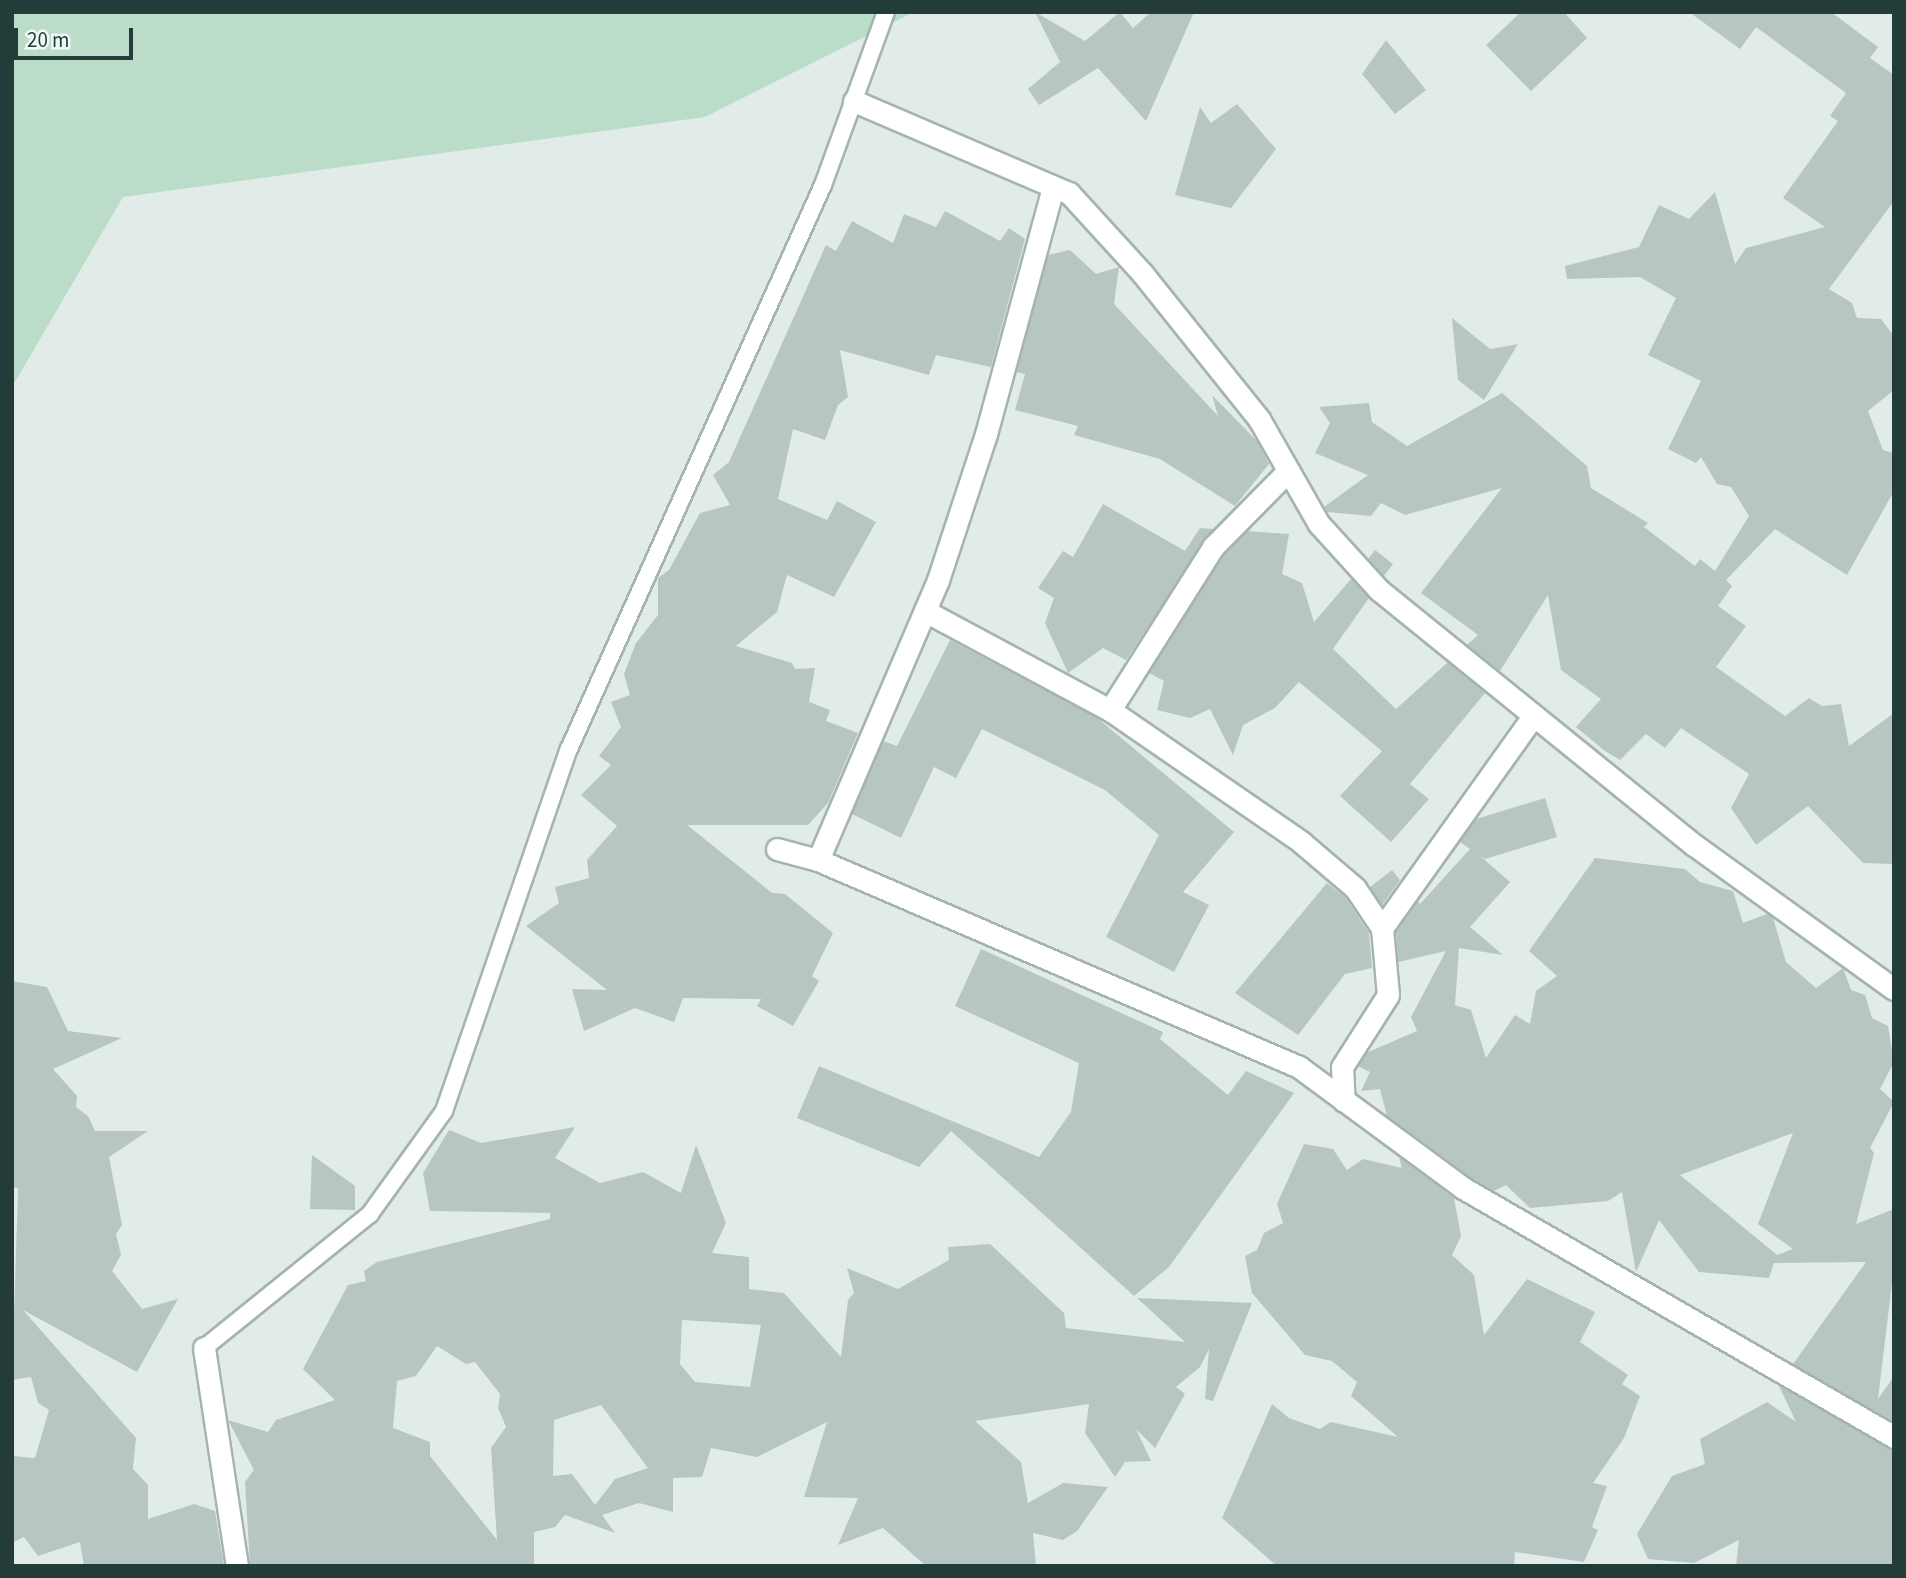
<!DOCTYPE html>
<html>
<head>
<meta charset="utf-8">
<style>
  body { margin:0 }
  #map { position:relative; width:1906px; height:1578px; overflow:hidden; background:#e1ece8; font-family:"Source Sans 3",sans-serif }
  div>[style] { position:absolute }
  [style*='--x'] { left:calc(var(--x)*1px); top:calc(var(--y)*1px); width:calc(var(--w)*1px); rotate:calc(var(--a)*1deg) }
  .green>* { inset:0; background:#bbdcc8 }
  .building>* { inset:0; background:#b7c6c2 }
  .roads { filter:drop-shadow(2px 0 #a4b4b0) drop-shadow(-2px 0 #a4b4b0) drop-shadow(0 2px #a4b4b0) drop-shadow(0 -2px #a4b4b0) }
  .service>* { height:16px; margin:-8px; padding:0 8px; transform-origin:8px; border-radius:8px; background:#fff }
  .minor>* { height:21px; margin:-10.5px; padding:0 10.5px; transform-origin:10.5px; border-radius:10.5px; background:#fff }
  span { translate:-50% -50%; white-space:nowrap; text-align:center; line-height:1.15; -webkit-text-stroke:7px #f2f8f6; paint-order:stroke }
  .frame { position:absolute; inset:0; border:14px solid #223c39; pointer-events:none }
  .scale { position:absolute; left:14px; top:28px; width:119px; height:32px; box-sizing:border-box; border:4px solid #223c39; border-top:0; padding-left:9px; font-size:21px; line-height:24px; white-space:nowrap; color:#223c39; -webkit-text-stroke:5px #f2f8f6; paint-order:stroke }
</style>
</head>
<body>
<div id="map">
  <div class="green">
    <div style="clip-path:polygon(12px 12px,914px 12px,705px 117px,123px 197px,12px 387px)"></div>
  </div>
  <div class="building">
    <div style="clip-path:polygon(1035px 12px,1085px 41px,1120px 12px,1133px 28px,1151px 12px,1194px 12px,1146px 121px,1098px 68px,1039px 105px,1028px 89px,1060px 62px)"></div>
    <div style="clip-path:polygon(1521px 12px,1564px 12px,1587px 38px,1531px 91px,1486px 45px)"></div>
    <div style="clip-path:polygon(1689px 12px,1831px 12px,1878px 47px,1870px 58px,1894px 75px,1894px 201px,1829px 289px,1852px 303px,1857px 318px,1881px 319px,1894px 336px,1894px 390px,1868px 411px,1883px 450px,1894px 453px,1894px 491px,1847px 575px,1775px 529px,1726px 580px,1732px 586px,1718px 606px,1746px 626px,1716px 667px,1785px 716px,1809px 698px,1822px 706px,1841px 704px,1849px 746px,1894px 713px,1894px 864px,1863px 863px,1808px 806px,1756px 845px,1731px 808px,1749px 774px,1681px 728px,1665px 748px,1646px 734px,1620px 760px,1605px 751px,1576px 727px,1601px 699px,1561px 670px,1548px 595px,1500px 671px,1467px 645px,1478px 635px,1421px 593px,1502px 488px,1405px 515px,1381px 503px,1371px 516px,1327px 512px,1324px 507px,1368px 475px,1315px 453px,1330px 423px,1319px 407px,1369px 403px,1372px 422px,1407px 446px,1502px 393px,1587px 466px,1591px 488px,1648px 523px,1644px 527px,1695px 566px,1700px 559px,1715px 571px,1749px 516px,1731px 487px,1717px 484px,1701px 457px,1696px 463px,1668px 449px,1701px 381px,1648px 355px,1676px 298px,1640px 277px,1567px 279px,1565px 266px,1639px 247px,1659px 205px,1689px 219px,1715px 192px,1735px 264px,1746px 248px,1825px 227px,1783px 198px,1838px 121px,1830px 116px,1846px 93px,1756px 27px,1740px 49px)"></div>
    <div style="clip-path:polygon(1386px 40px,1426px 90px,1395px 114px,1362px 74px)"></div>
    <div style="clip-path:polygon(1237px 104px,1276px 149px,1231px 208px,1175px 195px,1200px 107px,1211px 123px)"></div>
    <div style="clip-path:polygon(945px 211px,1000px 241px,1009px 228px,1025px 239px,991px 367px,936px 355px,929px 375px,840px 350px,848px 397px,838px 405px,825px 440px,793px 429px,778px 499px,827px 520px,837px 501px,876px 522px,834px 597px,787px 575px,777px 612px,736px 646px,792px 663px,795px 669px,815px 668px,809px 702px,830px 710px,826px 721px,858px 733px,828px 803px,808px 825px,687px 825px,772px 893px,785px 894px,833px 933px,812px 976px,819px 981px,793px 1026px,757px 1006px,761px 999px,683px 998px,674px 1022px,635px 1008px,584px 1031px,572px 989px,607px 990px,526px 926px,559px 903px,555px 887px,589px 878px,587px 860px,617px 826px,581px 795px,611px 765px,599px 756px,621px 727px,611px 702px,630px 695px,624px 674px,636px 643px,658px 615px,658px 578px,669px 570px,700px 513px,730px 505px,713px 475px,729px 462px,826px 245px,836px 251px,852px 221px,893px 243px,904px 214px,936px 227px)"></div>
    <div style="clip-path:polygon(1070px 250px,1096px 274px,1119px 267px,1114px 304px,1218px 416px,1212px 395px,1257px 441px,1269px 464px,1235px 506px,1160px 459px,1074px 435px,1078px 426px,1015px 410px,1025px 374px,1016px 372px,1048px 255px)"></div>
    <div style="clip-path:polygon(1452px 318px,1490px 349px,1518px 344px,1484px 400px,1458px 380px)"></div>
    <div style="clip-path:polygon(1103px 504px,1185px 551px,1200px 528px,1213px 529px,1126px 660px,1103px 648px,1068px 673px,1045px 623px,1054px 598px,1038px 588px,1063px 551px,1073px 557px)"></div>
    <div style="clip-path:polygon(1247px 531px,1289px 534px,1282px 574px,1302px 583px,1314px 622px,1351px 579px,1369px 598px,1333px 649px,1396px 709px,1448px 662px,1485px 693px,1410px 784px,1429px 799px,1391px 842px,1340px 796px,1382px 751px,1299px 682px,1275px 708px,1243px 725px,1233px 755px,1210px 709px,1190px 718px,1157px 710px,1164px 681px,1149px 673px,1223px 555px)"></div>
    <div style="clip-path:polygon(1375px 550px,1393px 564px,1384px 576px,1368px 559px)"></div>
    <div style="clip-path:polygon(950px 640px,1096px 717px,1234px 832px,1183px 892px,1209px 905px,1174px 972px,1106px 937px,1159px 835px,1105px 790px,982px 729px,956px 778px,934px 767px,901px 838px,852px 814px,883px 741px,897px 746px)"></div>
    <div style="clip-path:polygon(evenodd,1545px 798px,1557px 837px,1485px 859px,1480px 856px,1510px 882px,1470px 927px,1503px 955px,1459px 948px,1455px 1005px,1471px 1010px,1486px 1058px,1515px 1015px,1530px 1024px,1536px 991px,1557px 976px,1529px 951px,1595px 858px,1685px 869px,1700px 882px,1733px 891px,1743px 923px,1767px 914px,1773px 918px,1786px 962px,1816px 988px,1843px 968px,1851px 990px,1865px 995px,1872px 1018px,1888px 1026px,1894px 1062px,1880px 1089px,1894px 1102px,1870px 1148px,1874px 1153px,1856px 1224px,1894px 1209px,1894px 1266px,1878px 1399px,1894px 1376px,1894px 1422px,1793px 1364px,1866px 1262px,1774px 1263px,1769px 1278px,1699px 1272px,1659px 1220px,1636px 1272px,1622px 1192px,1608px 1201px,1530px 1208px,1506px 1185px,1494px 1191px,1470px 1177px,1387px 1116px,1380px 1089px,1361px 1091px,1370px 1072px,1358px 1066px,1366px 1053px,1417px 1031px,1411px 1017px,1446px 951px,1398px 962px,1396px 932px,1418px 901px,1420px 904px,1470px 849px,1460px 842px,1476px 819px,1545px 798px,1793px 1133px,1758px 1224px,1793px 1249px,1777px 1255px,1680px 1175px,1793px 1133px)"></div>
    <div style="clip-path:polygon(1392px 870px,1400px 880px,1382px 905px,1370px 887px)"></div>
    <div style="clip-path:polygon(1327px 883px,1345px 897px,1369px 933px,1372px 968px,1345px 974px,1298px 1035px,1235px 993px)"></div>
    <div style="clip-path:polygon(981px 949px,1163px 1032px,1160px 1039px,1228px 1095px,1246px 1071px,1294px 1093px,1169px 1267px,1134px 1296px,951px 1131px,919px 1167px,797px 1118px,819px 1066px,1039px 1157px,1071px 1112px,1079px 1063px,955px 1006px)"></div>
    <div style="clip-path:polygon(12px 981px,47px 987px,68px 1031px,122px 1038px,53px 1069px,77px 1096px,76px 1107px,88px 1116px,95px 1131px,148px 1131px,109px 1157px,122px 1225px,116px 1234px,121px 1255px,112px 1271px,142px 1309px,178px 1299px,137px 1372px,23px 1310px,136px 1438px,133px 1469px,148px 1485px,148px 1519px,194px 1504px,215px 1511px,224px 1566px,84px 1566px,80px 1542px,38px 1556px,24px 1537px,12px 1543px,12px 1456px,35px 1458px,49px 1410px,38px 1403px,31px 1377px,12px 1380px,18px 1189px,12px 1186px)"></div>
    <div style="clip-path:polygon(evenodd,575px 1127px,555px 1158px,600px 1183px,643px 1172px,681px 1193px,696px 1145px,726px 1223px,712px 1253px,749px 1257px,749px 1289px,784px 1293px,841px 1357px,848px 1300px,854px 1293px,847px 1268px,898px 1289px,949px 1260px,948px 1247px,990px 1244px,1064px 1313px,1066px 1328px,1185px 1342px,1137px 1298px,1252px 1303px,1213px 1401px,1205px 1399px,1209px 1349px,1200px 1367px,1176px 1387px,1185px 1394px,1155px 1448px,1136px 1429px,1151px 1461px,1125px 1462px,1115px 1477px,1085px 1433px,1089px 1404px,975px 1421px,1021px 1462px,1028px 1503px,1063px 1483px,1108px 1487px,1077px 1531px,1063px 1540px,1033px 1533px,1036px 1566px,926px 1566px,883px 1528px,838px 1545px,858px 1498px,804px 1497px,827px 1422px,757px 1457px,711px 1448px,702px 1477px,673px 1478px,673px 1512px,639px 1503px,602px 1515px,615px 1533px,565px 1515px,555px 1527px,534px 1532px,534px 1566px,250px 1566px,245px 1482px,254px 1470px,228px 1420px,268px 1432px,276px 1420px,335px 1400px,303px 1369px,348px 1285px,366px 1281px,364px 1271px,377px 1262px,550px 1219px,550px 1213px,430px 1211px,423px 1173px,449px 1130px,481px 1143px,575px 1127px,682px 1320px,761px 1325px,750px 1387px,695px 1382px,680px 1364px,682px 1320px,575px 1127px,437px 1346px,466px 1364px,475px 1362px,500px 1394px,498px 1408px,506px 1427px,491px 1448px,497px 1540px,430px 1456px,430px 1442px,393px 1428px,397px 1381px,416px 1376px,437px 1346px,575px 1127px,601px 1405px,648px 1468px,615px 1479px,595px 1505px,572px 1474px,553px 1476px,554px 1420px,601px 1405px)"></div>
    <div style="clip-path:polygon(1304px 1144px,1333px 1149px,1347px 1170px,1363px 1159px,1402px 1168px,1399px 1157px,1454px 1198px,1461px 1236px,1452px 1255px,1474px 1275px,1484px 1335px,1527px 1279px,1595px 1312px,1580px 1342px,1628px 1375px,1622px 1384px,1640px 1396px,1624px 1438px,1593px 1483px,1607px 1486px,1592px 1527px,1598px 1530px,1584px 1562px,1515px 1552px,1514px 1566px,1277px 1566px,1222px 1518px,1272px 1404px,1289px 1418px,1320px 1429px,1331px 1422px,1398px 1437px,1351px 1396px,1357px 1382px,1332px 1361px,1305px 1355px,1252px 1293px,1245px 1256px,1257px 1250px,1264px 1233px,1283px 1223px,1277px 1204px)"></div>
    <div style="clip-path:polygon(312px 1155px,355px 1186px,355px 1210px,310px 1209px)"></div>
    <div style="clip-path:polygon(1779px 1386px,1894px 1450px,1894px 1566px,1736px 1566px,1739px 1540px,1694px 1563px,1648px 1559px,1637px 1534px,1672px 1476px,1705px 1464px,1700px 1439px,1767px 1402px,1796px 1422px)"></div>
  </div>
  <div class="roads">
    <div class="service">
      <div style="--x:204;--y:1348;--w:213;--a:-38.9"></div>
      <div style="--x:370;--y:1214;--w:127;--a:-54.3"></div>
      <div style="--x:444;--y:1111;--w:383;--a:-71"></div>
      <div style="--x:569;--y:749;--w:619;--a:-65.76"></div>
      <div style="--x:823;--y:185;--w:184;--a:-70"></div>
    </div>
    <div class="minor">
      <div style="--x:854;--y:101;--w:234;--a:23.2"></div>
      <div style="--x:1069;--y:193;--w:108;--a:47.6"></div>
      <div style="--x:1142;--y:273;--w:187;--a:51.3"></div>
      <div style="--x:1259;--y:419;--w:121;--a:60.3"></div>
      <div style="--x:1319;--y:524;--w:89;--a:47.7"></div>
      <div style="--x:1379;--y:590;--w:405;--a:39"></div>
      <div style="--x:1694;--y:845;--w:246;--a:35.8"></div>
      <div style="--x:925;--y:611;--w:210;--a:28.2"></div>
      <div style="--x:1110;--y:710;--w:232;--a:34.6"></div>
      <div style="--x:1301;--y:842;--w:71;--a:40.4"></div>
      <div style="--x:1355;--y:888;--w:48;--a:56"></div>
      <div style="--x:1382;--y:928;--w:67;--a:84.9"></div>
      <div style="--x:1388;--y:995;--w:85;--a:122.6"></div>
      <div style="--x:1342;--y:1067;--w:34;--a:87"></div>
      <div style="--x:1110;--y:710;--w:193;--a:-57.7"></div>
      <div style="--x:1213;--y:547;--w:107;--a:-45.4"></div>
      <div style="--x:777;--y:849;--w:42;--a:15"></div>
      <div style="--x:818;--y:860;--w:524;--a:23.28"></div>
      <div style="--x:1299;--y:1067;--w:204;--a:36.4"></div>
      <div style="--x:1463;--y:1188;--w:498;--a:30"></div>
      <div style="--x:818;--y:860;--w:305;--a:-66.8"></div>
      <div style="--x:938;--y:580;--w:154;--a:-71.8"></div>
      <div style="--x:986;--y:434;--w:256;--a:-74.8"></div>
      <div style="--x:1382;--y:928;--w:258;--a:-54.5"></div>
      <div style="--x:204;--y:1348;--w:220;--a:81.4"></div>
    </div>
  </div>
  <div class="frame"></div>
  <div class="scale">20 m</div>
</div>
</body>
</html>
